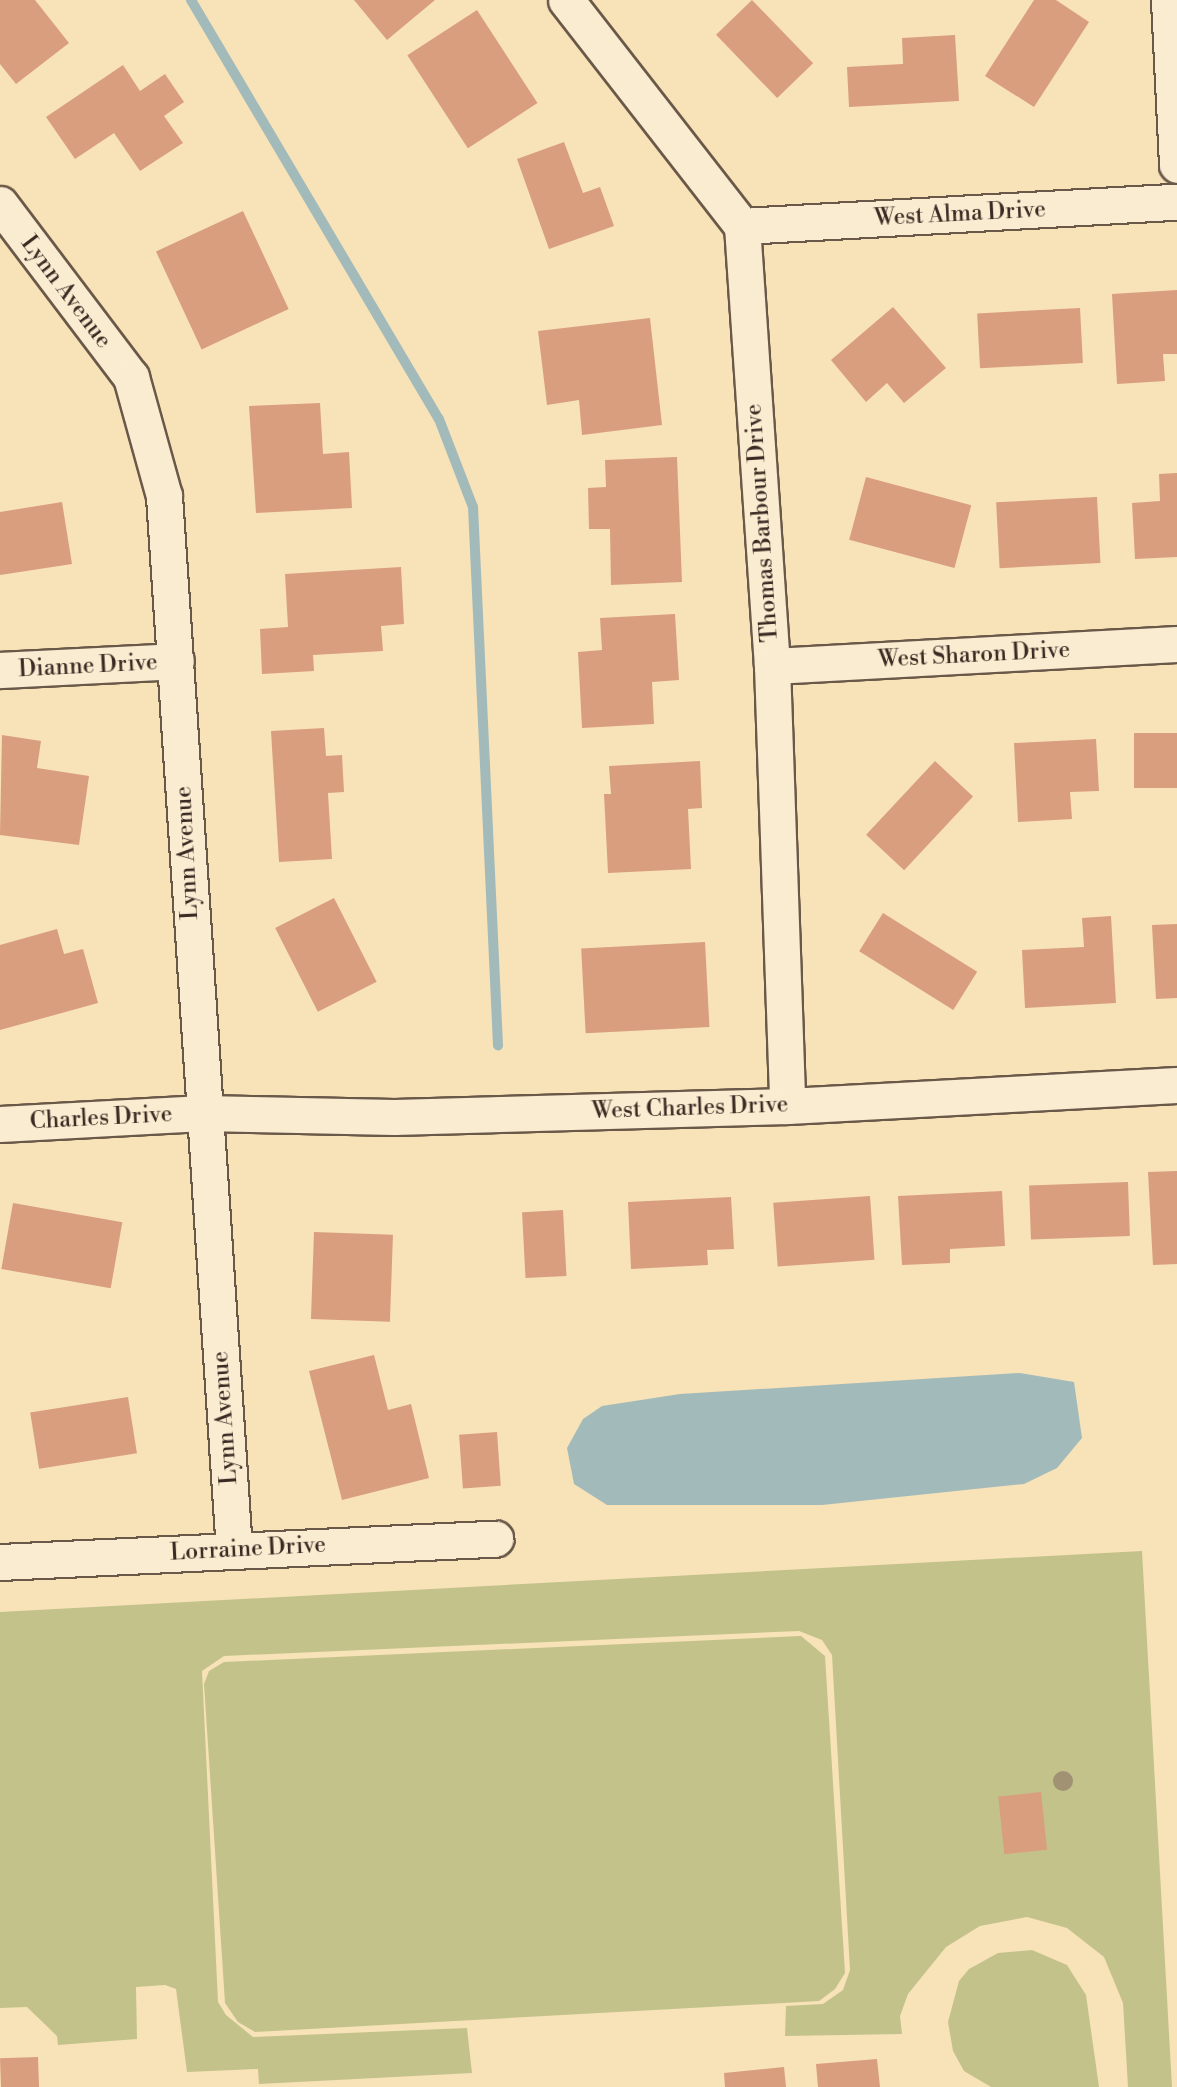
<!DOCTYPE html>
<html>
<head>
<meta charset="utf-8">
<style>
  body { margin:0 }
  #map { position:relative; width:1177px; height:2087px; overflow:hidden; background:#f8e2b8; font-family:"Libre Bodoni",serif }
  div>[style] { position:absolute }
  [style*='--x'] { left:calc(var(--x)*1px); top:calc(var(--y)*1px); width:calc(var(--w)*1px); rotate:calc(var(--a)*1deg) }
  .green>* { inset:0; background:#c3c28b }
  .water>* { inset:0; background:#a2bbba }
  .stream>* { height:10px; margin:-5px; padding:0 5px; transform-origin:5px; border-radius:5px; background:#a2bbba }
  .building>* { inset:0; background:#d99e7e; transform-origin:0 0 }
  .roads { filter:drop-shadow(2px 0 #6a5848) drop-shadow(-2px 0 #6a5848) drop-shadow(0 2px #6a5848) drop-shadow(0 -2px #6a5848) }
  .street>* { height:35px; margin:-17.5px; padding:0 17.5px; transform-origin:17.5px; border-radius:17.5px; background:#faecd1 }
  .trees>* { width:20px; height:20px; margin:-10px; border-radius:50%; background:#a29274 }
  span { translate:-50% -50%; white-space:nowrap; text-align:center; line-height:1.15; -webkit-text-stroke:5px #faecd1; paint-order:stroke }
  .street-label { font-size:23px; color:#3a2a23 }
</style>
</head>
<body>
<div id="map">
  <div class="green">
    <div style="clip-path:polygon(1142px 1551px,1172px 2087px,1128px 2087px,1123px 2003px,1104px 1957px,1067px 1928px,1027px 1917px,980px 1926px,946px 1947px,908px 1994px,900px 2016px,902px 2034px,785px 2036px,786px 2006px,823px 2004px,843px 1990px,850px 1970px,832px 1655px,822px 1640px,799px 1631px,224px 1656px,202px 1671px,218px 2002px,226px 2015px,253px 2037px,467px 2028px,472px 2073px,259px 2084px,258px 2069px,187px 2072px,176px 1989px,165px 1985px,136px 1987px,137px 2039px,58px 2045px,57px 2036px,27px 2007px,0 2008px,0 1612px)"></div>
    <div style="clip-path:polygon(801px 1636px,825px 1656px,845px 1973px,835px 1989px,819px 2001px,255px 2032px,238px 2022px,225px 2003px,204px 1684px,209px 1671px,224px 1662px)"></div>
    <div style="clip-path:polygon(1032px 1950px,1067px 1965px,1086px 1995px,1099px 2087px,991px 2087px,964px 2071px,953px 2051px,948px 2022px,959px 1981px,969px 1969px,998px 1953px)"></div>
  </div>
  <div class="water">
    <div style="clip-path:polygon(1020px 1373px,1074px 1382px,1082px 1438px,1057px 1468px,1024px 1484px,822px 1505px,607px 1505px,574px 1484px,567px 1448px,583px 1419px,602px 1406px,680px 1394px)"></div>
  </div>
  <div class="stream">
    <div style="--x:191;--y:0;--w:487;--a:59.4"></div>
    <div style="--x:439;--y:419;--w:94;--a:68.9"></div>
    <div style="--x:473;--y:507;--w:539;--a:87.34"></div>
  </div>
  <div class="building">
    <div style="clip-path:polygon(0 0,35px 0,69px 43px,16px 84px,0 64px)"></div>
    <div style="clip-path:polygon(354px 0,435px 0,387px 40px)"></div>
    <div style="left:752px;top:0;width:88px;height:50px;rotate:46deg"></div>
    <div style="clip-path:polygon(1034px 0,1056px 0,1089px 22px,1034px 107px,985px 76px)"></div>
    <div style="left:477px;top:10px;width:111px;height:83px;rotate:57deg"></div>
    <div style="clip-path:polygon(955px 35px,959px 101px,849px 107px,847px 67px,903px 64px,902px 38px)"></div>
    <div style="clip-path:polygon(123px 65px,140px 91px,165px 74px,184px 102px,164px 116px,183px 143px,140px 171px,114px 133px,75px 159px,46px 117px)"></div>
    <div style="clip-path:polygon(564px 142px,583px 193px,600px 187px,614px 226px,549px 249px,517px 159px)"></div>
    <div style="left:243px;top:211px;width:108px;height:96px;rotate:65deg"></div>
    <div style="clip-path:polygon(1177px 290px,1177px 354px,1163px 354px,1165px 381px,1117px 384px,1112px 294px)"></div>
    <div style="clip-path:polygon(893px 307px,946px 368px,904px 403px,887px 383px,866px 402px,831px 360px)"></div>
    <div style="left:1080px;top:308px;width:55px;height:103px;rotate:87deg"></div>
    <div style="clip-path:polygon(650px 318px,662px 425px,582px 435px,579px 400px,547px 405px,538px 331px)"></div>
    <div style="clip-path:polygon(320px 403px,323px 454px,349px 452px,352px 508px,256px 513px,249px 406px)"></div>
    <div style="clip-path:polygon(677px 457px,682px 582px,611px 585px,610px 529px,589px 529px,588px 488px,606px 487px,605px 460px)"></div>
    <div style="clip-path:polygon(1177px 473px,1177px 557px,1135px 559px,1132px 503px,1160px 501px,1159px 474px)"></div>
    <div style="left:866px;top:477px;width:109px;height:65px;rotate:15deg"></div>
    <div style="left:1097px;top:497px;width:66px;height:101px;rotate:87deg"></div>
    <div style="clip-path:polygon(62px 502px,72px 564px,0 575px,0 512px)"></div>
    <div style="clip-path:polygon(401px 567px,404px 624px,381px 626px,383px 651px,313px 655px,314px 671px,262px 674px,260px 629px,288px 627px,285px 574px)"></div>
    <div style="clip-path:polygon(675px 614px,679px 680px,652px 682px,654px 724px,582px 728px,578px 652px,602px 650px,600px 618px)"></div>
    <div style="clip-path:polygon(324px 728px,326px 756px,342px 755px,344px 792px,328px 793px,332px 859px,279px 862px,271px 731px)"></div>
    <div style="left:1177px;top:733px;width:55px;height:43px;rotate:90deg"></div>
    <div style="clip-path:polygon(2px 735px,41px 741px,37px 768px,89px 776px,79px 845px,0 835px)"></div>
    <div style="clip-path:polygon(1096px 739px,1099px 791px,1070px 792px,1072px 819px,1018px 822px,1014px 743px)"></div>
    <div style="clip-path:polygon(700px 761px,702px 808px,688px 809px,691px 869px,608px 873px,604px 794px,611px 794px,609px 766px)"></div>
    <div style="left:935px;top:761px;width:52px;height:101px;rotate:43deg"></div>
    <div style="left:334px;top:898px;width:94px;height:66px;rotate:63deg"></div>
    <div style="left:883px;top:913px;width:111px;height:45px;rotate:32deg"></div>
    <div style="clip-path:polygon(1111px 916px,1116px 1003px,1025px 1008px,1022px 950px,1084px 947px,1082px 918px)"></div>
    <div style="clip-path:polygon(1177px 924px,1177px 998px,1156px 999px,1152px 925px)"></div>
    <div style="clip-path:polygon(57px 929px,64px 954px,83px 949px,98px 1003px,0 1030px,0 945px)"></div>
    <div style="left:705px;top:942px;width:85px;height:124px;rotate:87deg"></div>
    <div style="clip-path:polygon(1177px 1171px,1177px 1264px,1153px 1265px,1148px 1172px)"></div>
    <div style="left:1128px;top:1182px;width:54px;height:99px;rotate:88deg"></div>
    <div style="clip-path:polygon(1002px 1191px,1005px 1246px,950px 1249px,950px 1263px,902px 1265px,898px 1196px)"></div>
    <div style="left:870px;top:1196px;width:64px;height:97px;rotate:86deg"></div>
    <div style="clip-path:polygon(731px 1197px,734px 1249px,707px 1250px,708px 1265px,631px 1269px,628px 1202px)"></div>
    <div style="left:13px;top:1203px;width:111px;height:67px;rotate:10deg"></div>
    <div style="left:563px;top:1210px;width:66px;height:41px;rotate:87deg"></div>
    <div style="left:314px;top:1232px;width:79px;height:87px;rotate:2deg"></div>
    <div style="clip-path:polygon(374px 1355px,388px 1410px,411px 1404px,429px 1478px,342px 1500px,309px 1371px)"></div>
    <div style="left:128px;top:1397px;width:57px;height:99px;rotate:81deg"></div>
    <div style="left:497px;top:1432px;width:54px;height:38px;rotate:86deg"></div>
    <div style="left:1041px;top:1792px;width:58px;height:43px;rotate:84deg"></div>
    <div style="left:38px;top:2057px;width:30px;height:38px;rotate:88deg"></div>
    <div style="clip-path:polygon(877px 2059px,880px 2087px,818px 2087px,816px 2064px)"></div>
    <div style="clip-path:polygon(784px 2067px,786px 2087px,725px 2087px,724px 2073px)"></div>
  </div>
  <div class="roads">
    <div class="street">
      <div style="--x:566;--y:0;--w:286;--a:52.1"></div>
      <div style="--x:742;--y:226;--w:441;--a:86.1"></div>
      <div style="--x:772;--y:666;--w:440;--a:88"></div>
      <div style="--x:1169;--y:0;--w:165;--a:87.2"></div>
      <div style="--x:0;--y:204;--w:217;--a:52.9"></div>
      <div style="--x:131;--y:377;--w:123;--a:74.5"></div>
      <div style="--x:164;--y:496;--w:1055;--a:86.2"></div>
      <div style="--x:742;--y:226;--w:436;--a:-3.2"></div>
      <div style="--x:772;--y:666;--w:406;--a:-3.1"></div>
      <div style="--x:0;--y:670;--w:176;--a:-2.9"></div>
      <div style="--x:0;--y:1124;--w:203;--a:-3.1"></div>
      <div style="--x:203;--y:1113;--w:191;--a:1.2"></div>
      <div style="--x:394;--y:1117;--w:393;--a:-1.6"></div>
      <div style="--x:787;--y:1106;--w:391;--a:-3.1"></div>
      <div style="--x:0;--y:1562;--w:496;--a:-2.7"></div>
    </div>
  </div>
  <div class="trees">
    <div style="left:1063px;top:1781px"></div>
  </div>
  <div class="street-label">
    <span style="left:960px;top:214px;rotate:-3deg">West Alma Drive</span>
    <span style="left:66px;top:292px;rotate:53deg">Lynn Avenue</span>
    <span style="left:762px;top:523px;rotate:-94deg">Thomas Barbour Drive</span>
    <span style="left:974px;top:655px;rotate:-3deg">West Sharon Drive</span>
    <span style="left:88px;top:666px;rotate:-3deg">Dianne Drive</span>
    <span style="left:187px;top:853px;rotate:-93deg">Lynn Avenue</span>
    <span style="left:690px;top:1108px;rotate:-2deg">West Charles Drive</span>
    <span style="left:101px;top:1118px;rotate:-3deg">Charles Drive</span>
    <span style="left:225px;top:1418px;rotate:-94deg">Lynn Avenue</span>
    <span style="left:248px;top:1549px;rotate:-3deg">Lorraine Drive</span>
  </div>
</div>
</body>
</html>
